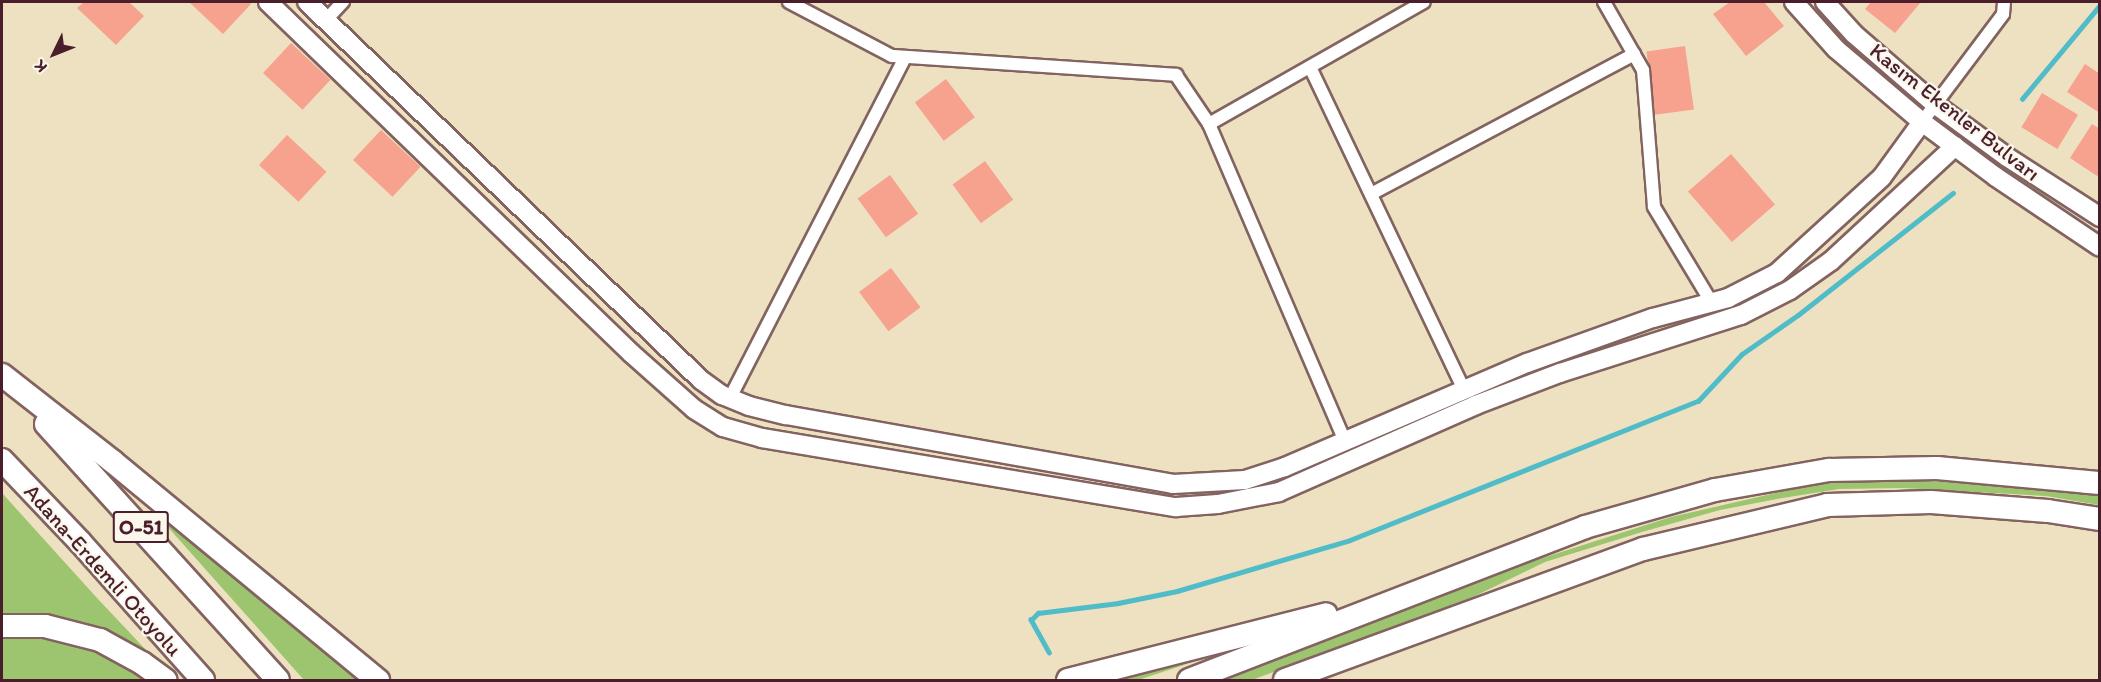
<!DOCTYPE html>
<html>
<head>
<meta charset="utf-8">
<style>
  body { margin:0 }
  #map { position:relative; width:2101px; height:682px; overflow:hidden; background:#eee1c1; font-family:Itim,sans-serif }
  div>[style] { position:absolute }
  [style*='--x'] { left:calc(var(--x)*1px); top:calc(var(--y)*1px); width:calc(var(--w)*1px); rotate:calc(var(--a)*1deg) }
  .green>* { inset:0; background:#9dc46f }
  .stream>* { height:4.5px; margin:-2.25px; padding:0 2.25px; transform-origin:2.25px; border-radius:2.25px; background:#4fbcc8 }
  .building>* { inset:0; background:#f6a28f; transform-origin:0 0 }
  .roads { filter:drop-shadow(2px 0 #836360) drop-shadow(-2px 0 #836360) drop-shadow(0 2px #836360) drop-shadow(0 -2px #836360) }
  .street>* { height:12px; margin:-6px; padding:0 6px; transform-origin:6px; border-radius:6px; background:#fff }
  .secondary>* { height:18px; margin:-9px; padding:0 9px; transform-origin:9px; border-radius:9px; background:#fff }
  .highway>* { height:22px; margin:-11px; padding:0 11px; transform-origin:11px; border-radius:11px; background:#fff }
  span { translate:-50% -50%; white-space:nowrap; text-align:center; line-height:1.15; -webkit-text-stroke:4.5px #fbf7ec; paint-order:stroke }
  .shield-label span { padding:2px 4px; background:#fbf7ec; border:2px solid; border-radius:4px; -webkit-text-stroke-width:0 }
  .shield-label { font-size:21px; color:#4a1f2b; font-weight:700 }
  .street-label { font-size:22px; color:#4a1f2b }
  .frame { position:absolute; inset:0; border:3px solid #4a1f2b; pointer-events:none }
  .north { position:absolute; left:24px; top:24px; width:60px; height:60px; -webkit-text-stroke:4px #fbf7ec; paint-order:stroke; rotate:227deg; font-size:16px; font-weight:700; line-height:24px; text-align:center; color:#4a1f2b }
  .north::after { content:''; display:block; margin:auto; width:21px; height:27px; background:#4a1f2b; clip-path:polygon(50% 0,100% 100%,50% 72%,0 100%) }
</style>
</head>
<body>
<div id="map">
  <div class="green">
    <div style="clip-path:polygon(1907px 479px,2082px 493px,2099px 495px,2099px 505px,2046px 496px,1903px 488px,1839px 489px,1777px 499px,1720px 510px,1642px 532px,1545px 562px,1473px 597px,1252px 680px,1224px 680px,1536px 560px,1671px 517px,1815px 484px)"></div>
    <div style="clip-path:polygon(2px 493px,97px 598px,146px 650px,89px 627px,2px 617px)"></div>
    <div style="clip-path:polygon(142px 498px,268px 606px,364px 680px,304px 680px)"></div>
    <div style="clip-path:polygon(49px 637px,112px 656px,152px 680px,2px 680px,2px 638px)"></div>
    <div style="clip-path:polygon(1187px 664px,1138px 680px,1107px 680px)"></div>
  </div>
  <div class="stream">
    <div style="--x:2022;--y:99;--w:122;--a:-50.3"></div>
    <div style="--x:1049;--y:653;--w:38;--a:-119"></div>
    <div style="--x:1031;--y:620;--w:10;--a:-45"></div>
    <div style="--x:1038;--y:613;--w:81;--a:-7.1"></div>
    <div style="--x:1118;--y:603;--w:60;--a:-11.5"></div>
    <div style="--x:1177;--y:591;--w:180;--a:-16.4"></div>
    <div style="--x:1350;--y:540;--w:375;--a:-21.8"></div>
    <div style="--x:1698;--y:401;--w:64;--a:-46.9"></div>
    <div style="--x:1742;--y:354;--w:68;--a:-34.9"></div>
    <div style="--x:1798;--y:315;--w:197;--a:-38.2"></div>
  </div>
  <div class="building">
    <div style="clip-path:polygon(84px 2px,129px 2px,144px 16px,116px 45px,77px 8px)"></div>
    <div style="clip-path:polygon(189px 2px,249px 2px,251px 4px,223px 34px)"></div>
    <div style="clip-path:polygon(1730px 2px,1764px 2px,1784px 26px,1746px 56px,1713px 14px)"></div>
    <div style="clip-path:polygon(1871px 2px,1921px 2px,1895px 33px,1865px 9px)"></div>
    <div style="left:291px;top:43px;width:54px;height:41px;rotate:43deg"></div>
    <div style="left:1685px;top:46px;width:64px;height:39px;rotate:82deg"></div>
    <div style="clip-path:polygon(2085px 64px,2100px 74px,2100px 113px,2067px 92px)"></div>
    <div style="left:946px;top:79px;width:48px;height:39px;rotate:53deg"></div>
    <div style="left:2042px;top:93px;width:42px;height:40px;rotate:31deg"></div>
    <div style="clip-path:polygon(2092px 124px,2100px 129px,2100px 173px,2097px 176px,2070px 158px)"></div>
    <div style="left:381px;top:130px;width:54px;height:41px;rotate:43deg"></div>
    <div style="left:287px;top:135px;width:54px;height:41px;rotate:43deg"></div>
    <div style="left:1731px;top:154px;width:67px;height:57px;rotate:49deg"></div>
    <div style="left:985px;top:161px;width:48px;height:40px;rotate:54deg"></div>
    <div style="left:890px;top:175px;width:48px;height:40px;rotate:54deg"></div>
    <div style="left:891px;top:268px;width:49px;height:40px;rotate:53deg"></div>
  </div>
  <div class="roads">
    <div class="street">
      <div style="--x:789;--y:2;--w:116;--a:27.7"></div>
      <div style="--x:892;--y:56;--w:285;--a:3.8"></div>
      <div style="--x:1176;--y:75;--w:59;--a:56"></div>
      <div style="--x:1209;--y:124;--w:345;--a:66.8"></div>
      <div style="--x:1604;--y:2;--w:78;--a:60.2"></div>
      <div style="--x:1643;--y:70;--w:137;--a:85.4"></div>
      <div style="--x:1654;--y:207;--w:112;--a:58.9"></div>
      <div style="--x:326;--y:20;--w:25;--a:-47"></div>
      <div style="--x:1310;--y:67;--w:358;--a:64.5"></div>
      <div style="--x:1922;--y:122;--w:135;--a:-53.1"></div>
      <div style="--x:2003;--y:14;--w:12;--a:-85"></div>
      <div style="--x:1209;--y:124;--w:247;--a:-29.6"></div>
      <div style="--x:1371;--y:194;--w:298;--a:-28"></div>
      <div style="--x:730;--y:398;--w:383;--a:-62.8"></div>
    </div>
    <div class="secondary">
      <div style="--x:268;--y:2;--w:505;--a:44.04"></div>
      <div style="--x:631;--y:353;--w:84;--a:41.6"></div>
      <div style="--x:694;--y:409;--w:34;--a:32"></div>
      <div style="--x:723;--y:427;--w:41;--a:15.8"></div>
      <div style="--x:762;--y:438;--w:420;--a:9.5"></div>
      <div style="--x:1176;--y:507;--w:42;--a:-4.1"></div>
      <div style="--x:1218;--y:504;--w:62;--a:-11.1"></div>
      <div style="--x:1279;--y:492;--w:215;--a:-23.8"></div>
      <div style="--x:1476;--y:405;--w:90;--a:-20.9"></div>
      <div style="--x:1560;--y:373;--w:190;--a:-17.8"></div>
      <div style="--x:1741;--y:315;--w:55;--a:-27"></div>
      <div style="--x:1790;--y:290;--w:50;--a:-35.3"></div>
      <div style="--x:1831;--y:261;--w:169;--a:-42.8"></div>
      <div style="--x:307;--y:2;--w:546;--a:43.81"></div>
      <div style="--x:701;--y:380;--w:26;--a:36"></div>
      <div style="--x:722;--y:395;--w:29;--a:22"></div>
      <div style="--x:749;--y:406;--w:38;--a:14"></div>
      <div style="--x:786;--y:415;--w:393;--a:10.1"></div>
      <div style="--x:1173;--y:484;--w:72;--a:-3.2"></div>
      <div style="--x:1245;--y:480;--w:42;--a:-18"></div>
      <div style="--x:1285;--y:467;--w:263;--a:-23.3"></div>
      <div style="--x:1527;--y:363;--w:134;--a:-19.7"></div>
      <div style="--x:1653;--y:318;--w:78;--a:-14.9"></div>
      <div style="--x:1728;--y:298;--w:55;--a:-27"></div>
      <div style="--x:1777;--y:273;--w:142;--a:-42.4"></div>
      <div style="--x:1882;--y:177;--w:68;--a:-54"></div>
      <div style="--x:1794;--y:2;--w:63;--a:48.2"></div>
      <div style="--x:1836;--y:49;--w:113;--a:40.3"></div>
      <div style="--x:1922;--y:122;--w:92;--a:36.6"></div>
      <div style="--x:1996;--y:177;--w:125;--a:33.9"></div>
      <div style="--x:1825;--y:2;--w:43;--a:47.8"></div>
      <div style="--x:1854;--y:34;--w:108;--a:40.9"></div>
      <div style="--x:1936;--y:105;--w:88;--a:36.2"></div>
      <div style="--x:2007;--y:157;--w:111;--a:32.8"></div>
    </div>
    <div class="highway">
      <div style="--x:2;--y:375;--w:140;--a:38"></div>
      <div style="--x:112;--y:461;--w:345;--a:39.5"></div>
      <div style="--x:46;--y:424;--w:345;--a:47.8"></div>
      <div style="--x:2;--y:460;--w:113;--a:46.4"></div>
      <div style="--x:80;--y:542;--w:185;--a:48.3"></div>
      <div style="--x:2;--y:626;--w:43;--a:0"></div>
      <div style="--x:45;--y:626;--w:57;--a:14.3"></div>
      <div style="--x:100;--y:640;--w:48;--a:28.7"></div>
      <div style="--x:142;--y:663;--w:29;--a:36"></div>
      <div style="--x:1068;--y:680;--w:266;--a:-14.3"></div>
      <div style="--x:1189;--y:680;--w:425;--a:-21.1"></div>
      <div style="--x:1585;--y:527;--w:135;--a:-15.9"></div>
      <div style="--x:1715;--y:490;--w:116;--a:-10"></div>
      <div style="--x:1829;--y:470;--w:108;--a:-1.1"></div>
      <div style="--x:1937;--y:468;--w:164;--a:5.3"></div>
      <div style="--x:1285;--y:680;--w:381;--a:-20.1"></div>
      <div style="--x:1643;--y:549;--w:189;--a:-13.4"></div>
      <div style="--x:1827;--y:505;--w:104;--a:-1.7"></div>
      <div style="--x:1931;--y:502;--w:117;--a:4.4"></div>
      <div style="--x:2048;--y:511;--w:53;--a:8.7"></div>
    </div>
  </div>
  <div class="shield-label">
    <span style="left:141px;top:527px">O-51</span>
  </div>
  <div class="street-label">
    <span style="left:1955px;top:112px;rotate:38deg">Kasım Ekenler Bulvarı</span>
    <span style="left:103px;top:570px;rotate:48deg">Adana-Erdemli Otoyolu</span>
  </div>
  <div class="frame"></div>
  <div class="north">K</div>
</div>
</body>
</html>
